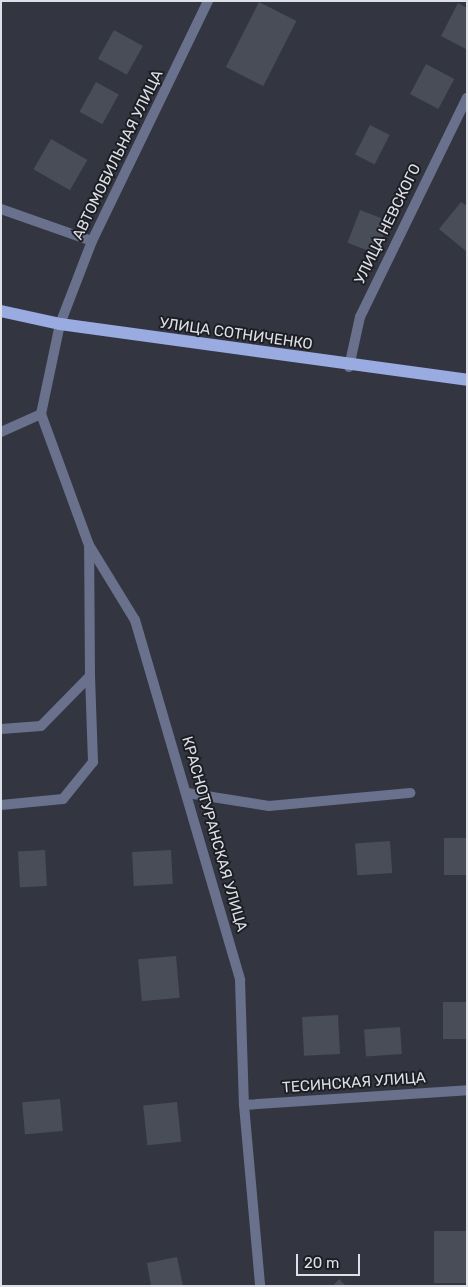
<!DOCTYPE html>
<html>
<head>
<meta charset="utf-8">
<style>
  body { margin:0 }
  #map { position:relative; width:468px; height:1287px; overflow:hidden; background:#333641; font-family:Rubik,sans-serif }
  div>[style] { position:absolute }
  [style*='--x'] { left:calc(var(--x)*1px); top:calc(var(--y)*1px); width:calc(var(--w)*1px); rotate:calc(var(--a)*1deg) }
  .building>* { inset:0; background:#494d58; transform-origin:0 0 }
  .minor>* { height:10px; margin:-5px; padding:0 5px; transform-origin:5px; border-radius:5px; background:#69718d }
  .tertiary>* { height:10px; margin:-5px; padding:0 5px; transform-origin:5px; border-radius:5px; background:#69718d }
  .primary>* { height:12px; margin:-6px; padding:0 6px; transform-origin:6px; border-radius:6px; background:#9aabe2 }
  span { translate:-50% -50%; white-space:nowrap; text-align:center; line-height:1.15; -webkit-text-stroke:4px #1c1e23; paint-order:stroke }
  .street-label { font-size:15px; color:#dee0e7 }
  .frame { position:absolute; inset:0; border:2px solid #dee0e7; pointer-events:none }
  .scale { position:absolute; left:296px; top:1254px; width:64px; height:22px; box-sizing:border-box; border:2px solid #dee0e7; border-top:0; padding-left:6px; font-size:15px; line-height:18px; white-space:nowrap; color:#dee0e7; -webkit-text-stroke:4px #1c1e23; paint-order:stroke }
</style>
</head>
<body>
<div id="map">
  <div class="building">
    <div style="left:259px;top:2px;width:42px;height:73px;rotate:27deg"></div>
    <div style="clip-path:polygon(458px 3px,467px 8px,466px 49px,441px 36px)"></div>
    <div style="left:114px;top:30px;width:33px;height:33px;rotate:29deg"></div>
    <div style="left:426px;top:64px;width:32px;height:34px;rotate:28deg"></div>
    <div style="left:96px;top:82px;width:26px;height:34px;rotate:29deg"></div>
    <div style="left:370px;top:125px;width:22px;height:33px;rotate:27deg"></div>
    <div style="left:51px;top:139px;width:42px;height:35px;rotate:30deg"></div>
    <div style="clip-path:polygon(461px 202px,467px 206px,467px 252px,439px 229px)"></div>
    <div style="left:360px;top:210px;width:31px;height:35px;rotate:21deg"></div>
    <div style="left:467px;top:838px;width:37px;height:23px;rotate:90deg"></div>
    <div style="left:390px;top:841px;width:32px;height:35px;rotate:86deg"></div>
    <div style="left:45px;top:850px;width:36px;height:27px;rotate:87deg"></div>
    <div style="left:171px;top:850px;width:34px;height:39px;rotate:87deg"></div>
    <div style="left:176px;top:956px;width:42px;height:38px;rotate:85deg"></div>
    <div style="left:467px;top:1002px;width:37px;height:24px;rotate:90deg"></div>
    <div style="left:338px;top:1015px;width:39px;height:36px;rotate:87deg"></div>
    <div style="left:400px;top:1027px;width:27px;height:36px;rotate:86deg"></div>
    <div style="left:60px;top:1099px;width:32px;height:38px;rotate:85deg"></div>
    <div style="left:177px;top:1102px;width:40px;height:34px;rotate:84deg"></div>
    <div style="left:467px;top:1231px;width:52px;height:33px;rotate:90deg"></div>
    <div style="clip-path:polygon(177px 1257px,183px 1286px,151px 1286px,147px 1263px)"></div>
    <div style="clip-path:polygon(339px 1279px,346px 1286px,333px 1286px)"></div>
  </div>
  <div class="minor">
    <div style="--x:1;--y:209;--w:96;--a:19.4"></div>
    <div style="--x:349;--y:367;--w:51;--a:-77.6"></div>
    <div style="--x:360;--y:317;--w:244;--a:-64"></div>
    <div style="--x:41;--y:414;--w:140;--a:69.9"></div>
    <div style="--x:89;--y:545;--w:88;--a:58.5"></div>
    <div style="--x:135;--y:620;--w:375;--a:73.7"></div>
    <div style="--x:240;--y:980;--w:125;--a:88.2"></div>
    <div style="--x:244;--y:1105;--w:182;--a:84.9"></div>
    <div style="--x:1;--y:432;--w:44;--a:-24.2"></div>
    <div style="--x:41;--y:414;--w:92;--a:-78.1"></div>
    <div style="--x:1;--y:729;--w:40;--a:-4.3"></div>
    <div style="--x:41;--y:726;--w:70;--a:-45.6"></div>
    <div style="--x:90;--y:676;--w:129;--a:-90.4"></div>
    <div style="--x:187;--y:793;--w:83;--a:9"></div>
    <div style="--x:269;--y:806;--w:142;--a:-5.3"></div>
    <div style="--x:1;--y:805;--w:62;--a:-5.5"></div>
    <div style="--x:63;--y:799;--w:48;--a:-51"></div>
    <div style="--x:93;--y:762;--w:86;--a:-92"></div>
    <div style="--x:244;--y:1105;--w:224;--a:-3.8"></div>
  </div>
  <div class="tertiary">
    <div style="--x:60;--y:324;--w:89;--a:-68.9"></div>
    <div style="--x:92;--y:241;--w:267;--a:-64.2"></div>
  </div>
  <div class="primary">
    <div style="--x:1;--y:311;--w:60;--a:12.4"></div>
    <div style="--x:60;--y:324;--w:411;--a:7.8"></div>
  </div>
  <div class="street-label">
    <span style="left:118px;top:155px;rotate:-64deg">АВТОМОБИЛЬНАЯ УЛИЦА</span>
    <span style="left:388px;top:224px;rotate:-64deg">УЛИЦА НЕВСКОГО</span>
    <span style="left:236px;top:334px;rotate:8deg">УЛИЦА СОТНИЧЕНКО</span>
    <span style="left:214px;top:834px;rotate:74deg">КРАСНОТУРАНСКАЯ УЛИЦА</span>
    <span style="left:354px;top:1083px;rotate:-4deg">ТЕСИНСКАЯ УЛИЦА</span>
  </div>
  <div class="frame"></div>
  <div class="scale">20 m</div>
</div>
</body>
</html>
